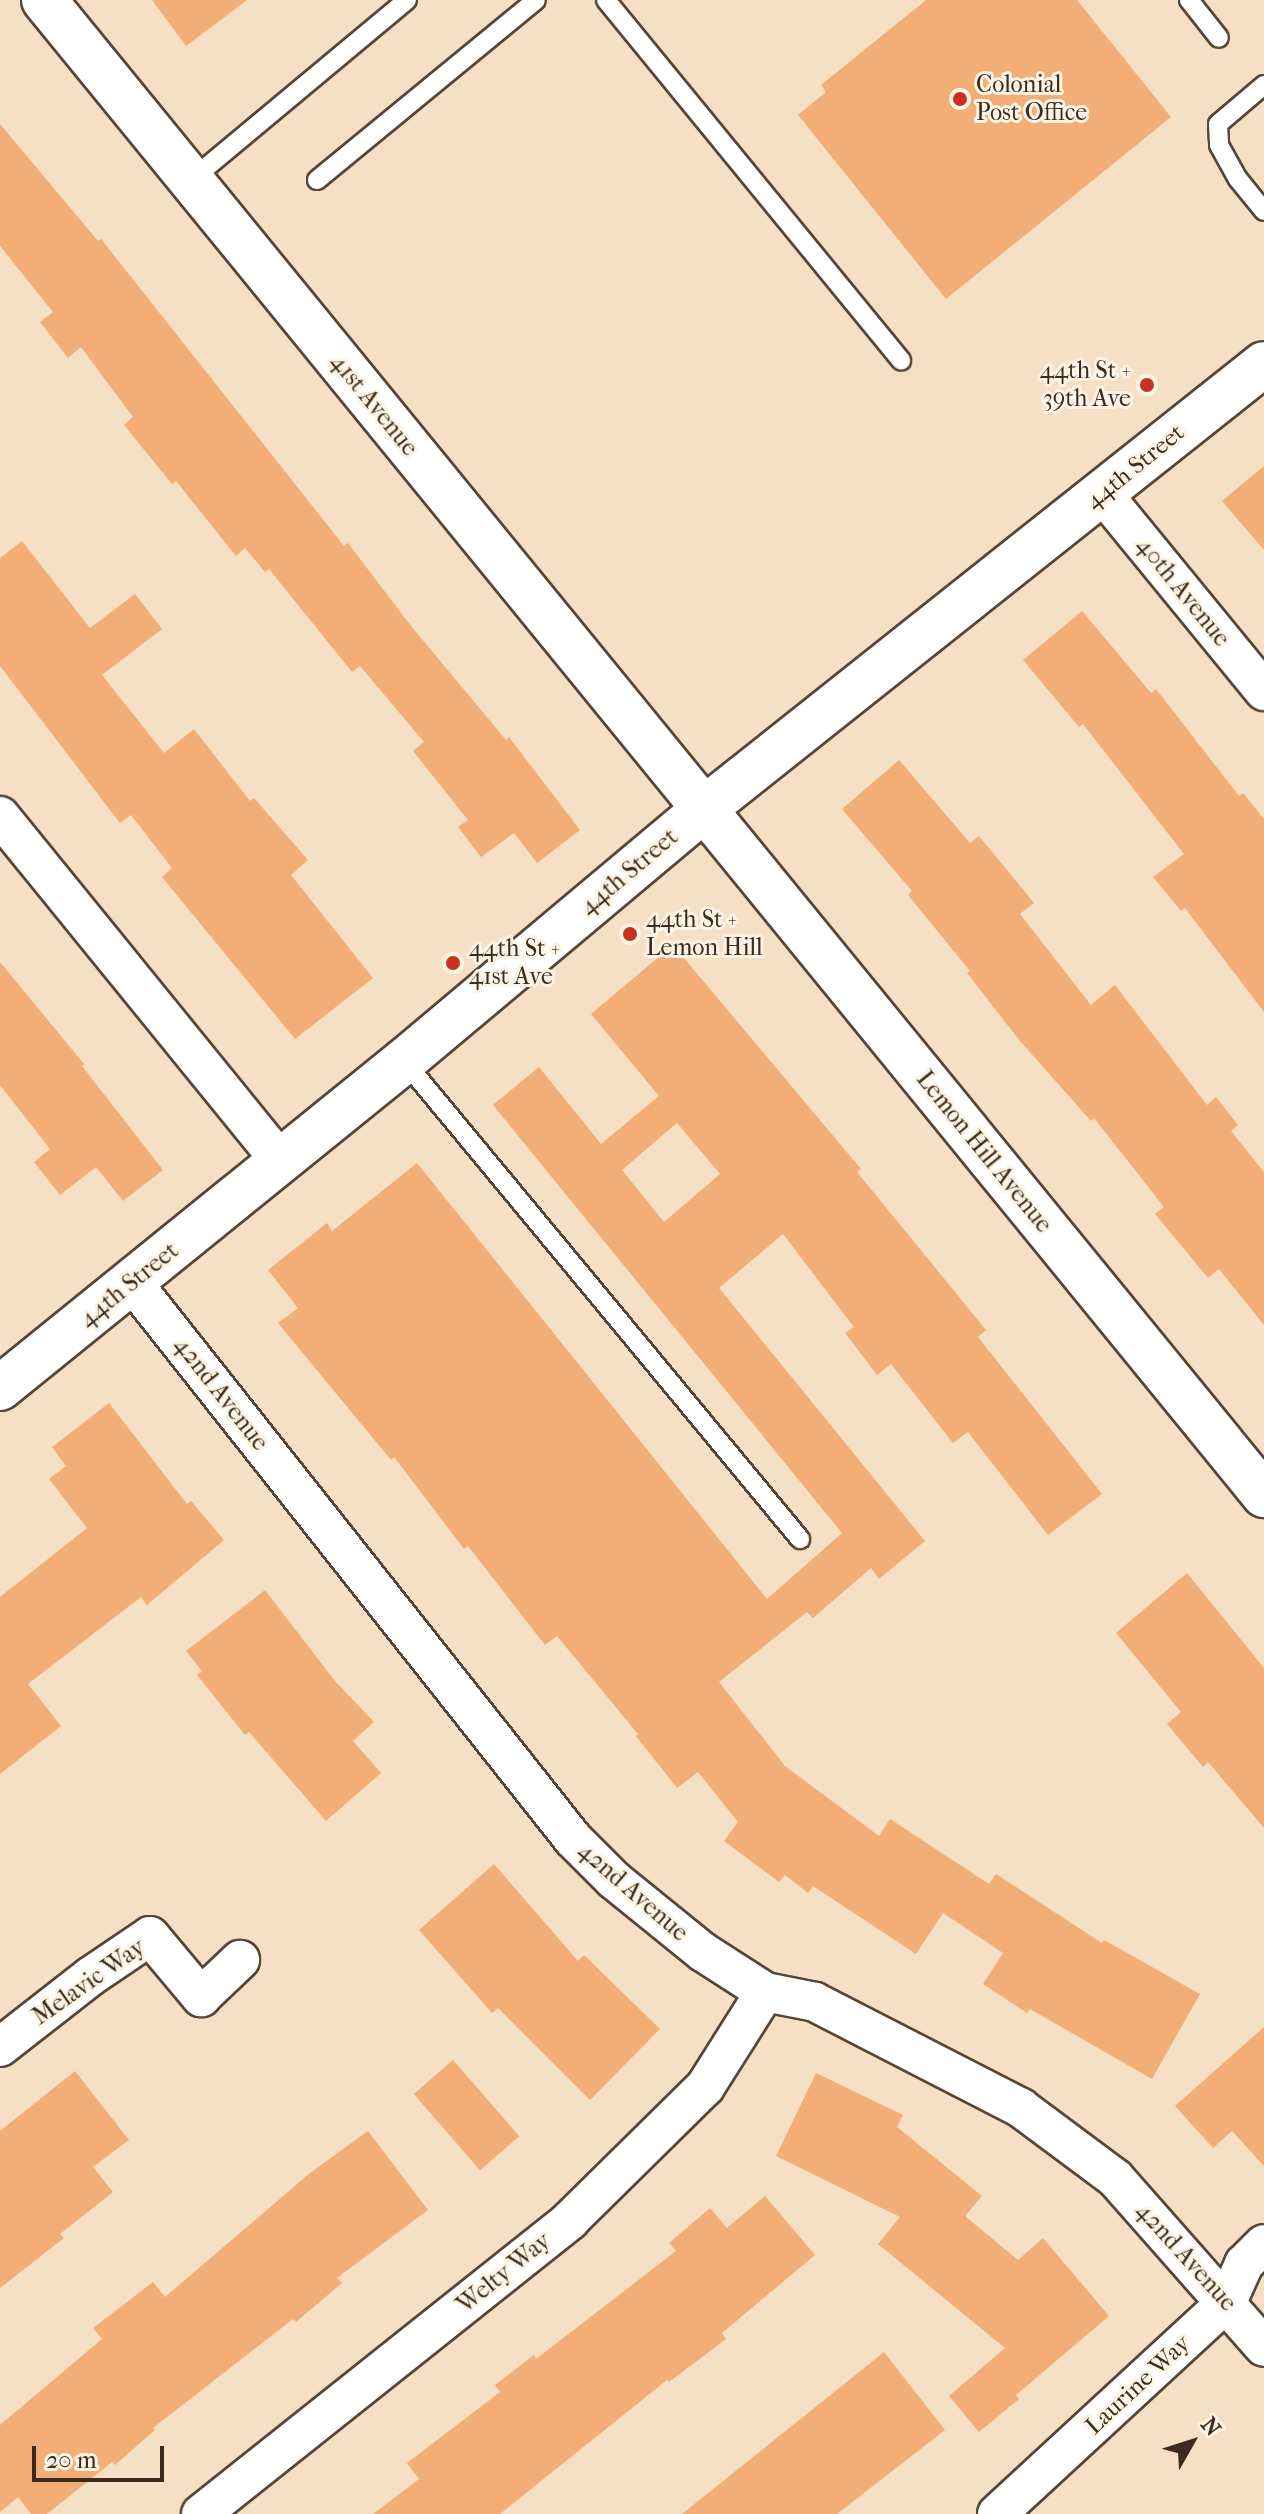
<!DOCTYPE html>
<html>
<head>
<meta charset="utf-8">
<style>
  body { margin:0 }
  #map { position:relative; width:1264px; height:2514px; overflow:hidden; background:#f6e0c5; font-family:"IM FELL French Canon",serif }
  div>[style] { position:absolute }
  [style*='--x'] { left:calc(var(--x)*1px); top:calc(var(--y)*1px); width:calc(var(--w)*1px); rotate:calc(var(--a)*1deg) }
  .building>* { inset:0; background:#f2ae76; transform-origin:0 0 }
  .roads { filter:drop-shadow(2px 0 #574537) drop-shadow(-2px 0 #574537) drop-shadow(0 2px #574537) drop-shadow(0 -2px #574537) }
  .service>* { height:18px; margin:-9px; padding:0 9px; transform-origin:9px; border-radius:9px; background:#fff }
  .minor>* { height:38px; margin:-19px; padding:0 19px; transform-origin:19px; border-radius:19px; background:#fff }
  .tertiary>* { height:44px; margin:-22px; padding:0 22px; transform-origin:22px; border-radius:22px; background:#fff }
  .dots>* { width:22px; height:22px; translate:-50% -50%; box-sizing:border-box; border:4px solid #fcf5e5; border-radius:50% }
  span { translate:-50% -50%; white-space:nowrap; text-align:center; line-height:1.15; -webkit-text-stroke:6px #fcf5e5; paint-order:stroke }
  .poi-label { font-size:24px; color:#3b2a1e }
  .left { translate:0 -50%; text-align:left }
  .right { translate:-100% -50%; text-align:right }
  .street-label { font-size:24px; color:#3b2a1e }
  .north { position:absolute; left:1152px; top:2402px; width:80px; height:80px; -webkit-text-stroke:6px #fcf5e5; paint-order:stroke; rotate:51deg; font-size:22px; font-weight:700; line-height:32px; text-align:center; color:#3b2a1e }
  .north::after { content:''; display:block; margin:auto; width:28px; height:36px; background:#3b2a1e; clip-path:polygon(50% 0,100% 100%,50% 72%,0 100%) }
  .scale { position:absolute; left:32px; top:2446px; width:132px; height:36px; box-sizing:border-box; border:4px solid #3b2a1e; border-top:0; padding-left:10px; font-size:24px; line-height:28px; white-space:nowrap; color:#3b2a1e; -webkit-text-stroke:6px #fcf5e5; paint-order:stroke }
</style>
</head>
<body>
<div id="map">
  <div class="building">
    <div style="clip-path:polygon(152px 0,247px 0,186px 46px)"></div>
    <div style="clip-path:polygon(926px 0,1077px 0,1171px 117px,946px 299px,798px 115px,826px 92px,821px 85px)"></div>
    <div style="clip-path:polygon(0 124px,98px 241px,101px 239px,344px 546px,348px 543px,411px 626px,506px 740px,509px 737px,580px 830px,537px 863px,514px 833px,481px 857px,458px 827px,468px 820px,413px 751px,424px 742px,360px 666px,352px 672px,269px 569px,265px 572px,245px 548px,236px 556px,176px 481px,172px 484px,124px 425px,133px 417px,81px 347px,68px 358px,40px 322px,53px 312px,0 246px)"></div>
    <div style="clip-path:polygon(1264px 466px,1264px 550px,1222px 501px)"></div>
    <div style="clip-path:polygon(22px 541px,90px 628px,135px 594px,162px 629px,102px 675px,164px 753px,194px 729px,250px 801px,254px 798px,308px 860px,291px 875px,373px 978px,295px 1039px,162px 877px,172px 868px,131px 815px,120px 823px,0 666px,0 558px)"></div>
    <div style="clip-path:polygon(1082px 611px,1151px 693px,1156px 689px,1239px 796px,1243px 793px,1264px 819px,1264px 1012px,1185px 908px,1181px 911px,1153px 877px,1184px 854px,1083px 724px,1079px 727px,1023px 660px)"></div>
    <div style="clip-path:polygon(899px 760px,970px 843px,979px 836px,1034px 903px,1020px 914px,1091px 1005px,1115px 985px,1207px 1105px,1216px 1097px,1238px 1125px,1231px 1131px,1264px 1172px,1264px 1325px,1219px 1269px,1208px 1278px,1155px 1214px,1164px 1207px,1094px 1118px,1091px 1121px,1020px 1041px,967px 973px,970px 971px,908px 895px,912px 891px,842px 809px)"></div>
    <div style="clip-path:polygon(evenodd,673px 945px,861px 1169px,857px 1172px,986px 1330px,978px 1337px,1102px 1494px,1048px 1535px,968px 1432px,953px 1443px,891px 1364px,877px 1375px,845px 1333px,854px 1327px,783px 1234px,719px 1288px,925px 1541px,879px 1579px,871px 1568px,813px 1618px,807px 1612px,719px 1682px,785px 1766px,879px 1836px,890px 1819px,989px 1884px,996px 1874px,1102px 1943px,1104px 1940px,1200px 1994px,1152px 2079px,1030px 2009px,1027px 2013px,983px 1984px,1003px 1953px,943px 1913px,916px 1954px,813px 1886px,808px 1893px,785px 1875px,779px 1882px,724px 1841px,738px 1822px,698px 1772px,677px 1788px,636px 1736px,638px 1734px,557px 1636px,545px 1645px,468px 1546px,464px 1549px,394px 1457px,391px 1460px,278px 1323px,298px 1308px,268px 1270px,327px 1223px,332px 1231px,417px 1163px,767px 1599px,842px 1533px,493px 1105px,539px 1067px,601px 1144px,659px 1096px,591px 1014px,673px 945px,677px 1123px,720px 1174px,664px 1222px,622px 1170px,677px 1123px)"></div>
    <div style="clip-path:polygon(0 962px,84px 1064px,82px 1066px,163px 1170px,123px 1201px,96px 1167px,60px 1195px,34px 1162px,50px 1149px,0 1085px)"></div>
    <div style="clip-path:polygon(109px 1403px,187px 1504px,191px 1501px,224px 1540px,147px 1605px,141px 1597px,28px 1684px,61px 1726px,0 1774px,0 1597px,87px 1528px,49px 1479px,66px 1466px,52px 1447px)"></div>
    <div style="clip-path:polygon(1187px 1573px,1264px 1668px,1264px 1828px,1208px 1762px,1203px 1767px,1167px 1724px,1181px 1712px,1116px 1633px)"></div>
    <div style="clip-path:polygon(265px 1590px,335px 1681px,374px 1722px,353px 1741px,381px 1773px,326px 1821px,249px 1732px,245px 1735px,197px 1675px,202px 1671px,186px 1651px)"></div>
    <div style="clip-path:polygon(494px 1864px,578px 1961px,584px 1955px,660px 2029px,590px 2100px,498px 2008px,492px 2013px,419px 1930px)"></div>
    <div style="clip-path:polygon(1264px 2027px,1264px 2166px,1232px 2131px,1213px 2148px,1175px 2106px)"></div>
    <div style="left:453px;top:2060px;width:101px;height:52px;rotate:49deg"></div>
    <div style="clip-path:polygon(75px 2071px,129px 2140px,93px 2167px,113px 2192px,60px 2234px,64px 2238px,0 2288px,0 2131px)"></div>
    <div style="clip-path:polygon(816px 2073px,903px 2115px,897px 2127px,982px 2196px,965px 2216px,1018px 2260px,1043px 2238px,1109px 2316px,1016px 2395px,1019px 2399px,979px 2432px,949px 2396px,1005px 2348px,878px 2244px,900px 2217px,776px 2156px)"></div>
    <div style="clip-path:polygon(368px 2131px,428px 2210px,337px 2278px,342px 2283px,296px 2322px,293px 2319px,153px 2428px,155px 2430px,115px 2465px,112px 2462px,47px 2514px,31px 2514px,18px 2497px,0 2512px,0 2425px,102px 2339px,93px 2328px,153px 2282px,165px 2297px,310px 2173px)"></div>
    <div style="clip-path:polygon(765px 2196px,815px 2255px,722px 2333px,726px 2339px,669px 2382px,667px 2380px,500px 2514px,373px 2514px,419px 2479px,407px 2463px,500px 2392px,495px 2385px,534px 2355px,536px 2359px,676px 2251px,669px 2243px,710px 2208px,727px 2228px)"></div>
    <div style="clip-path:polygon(884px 2352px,945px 2430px,837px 2514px,682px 2514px)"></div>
  </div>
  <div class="roads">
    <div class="service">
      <div style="--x:606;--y:0;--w:466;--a:50.7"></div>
      <div style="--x:1189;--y:0;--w:48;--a:51.7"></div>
      <div style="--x:1264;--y:85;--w:60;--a:139.7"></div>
      <div style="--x:1218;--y:124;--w:21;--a:87"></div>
      <div style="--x:1219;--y:145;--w:39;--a:61"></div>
      <div style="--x:1238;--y:179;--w:41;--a:50.9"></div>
      <div style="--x:191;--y:180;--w:281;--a:-39.8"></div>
      <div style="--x:317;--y:180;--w:283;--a:-39.4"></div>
      <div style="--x:404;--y:1061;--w:621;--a:50.36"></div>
    </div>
    <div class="minor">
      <div style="--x:1102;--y:493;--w:256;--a:50.7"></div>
      <div style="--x:0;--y:816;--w:446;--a:50.9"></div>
      <div style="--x:132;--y:1282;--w:710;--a:51.63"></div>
      <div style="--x:573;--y:1839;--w:58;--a:45"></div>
      <div style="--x:614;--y:1880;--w:114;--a:39"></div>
      <div style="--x:703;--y:1952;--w:74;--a:32.8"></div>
      <div style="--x:765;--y:1992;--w:51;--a:11.3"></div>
      <div style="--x:815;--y:2002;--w:232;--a:27.2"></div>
      <div style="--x:1021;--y:2108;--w:117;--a:36.7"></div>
      <div style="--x:1115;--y:2178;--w:225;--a:48.6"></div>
      <div style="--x:0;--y:2047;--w:115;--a:-38"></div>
      <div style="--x:91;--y:1976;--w:71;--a:-34.1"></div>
      <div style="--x:150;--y:1936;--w:80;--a:50.1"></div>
      <div style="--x:201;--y:1997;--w:54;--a:-43.5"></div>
      <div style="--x:201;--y:2514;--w:472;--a:-38.5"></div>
      <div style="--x:570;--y:2220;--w:190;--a:-44.6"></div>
      <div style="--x:705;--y:2087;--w:112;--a:-57.7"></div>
      <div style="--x:997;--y:2514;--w:313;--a:-42.7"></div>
      <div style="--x:1227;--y:2302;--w:42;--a:-65.9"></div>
      <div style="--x:1244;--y:2264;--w:28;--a:-45"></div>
    </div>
    <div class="tertiary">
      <div style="--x:44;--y:0;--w:1930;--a:50.78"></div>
      <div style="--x:0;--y:1388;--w:520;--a:-38.99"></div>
      <div style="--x:404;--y:1061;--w:392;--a:-40"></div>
      <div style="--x:704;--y:809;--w:715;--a:-38.47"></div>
    </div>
  </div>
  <div class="dots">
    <div style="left:960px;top:99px;background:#c8321e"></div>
    <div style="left:1147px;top:385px;background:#c8321e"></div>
    <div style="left:630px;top:934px;background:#c8321e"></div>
    <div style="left:453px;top:963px;background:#c8321e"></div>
  </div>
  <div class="poi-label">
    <span class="left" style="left:976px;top:99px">Colonial<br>Post Office</span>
    <span class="right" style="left:1131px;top:385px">44th St +<br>39th Ave</span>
    <span class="left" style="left:646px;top:934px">44th St +<br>Lemon Hill</span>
    <span class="left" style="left:469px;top:963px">44th St +<br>41st Ave</span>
  </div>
  <div class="street-label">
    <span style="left:374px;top:405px;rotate:51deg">41st Avenue</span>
    <span style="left:1135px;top:467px;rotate:-39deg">44th Street</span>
    <span style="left:1183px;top:592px;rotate:51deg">40th Avenue</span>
    <span style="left:629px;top:872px;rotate:-40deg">44th Street</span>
    <span style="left:984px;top:1152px;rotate:51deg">Lemon Hill Avenue</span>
    <span style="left:129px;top:1285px;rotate:-39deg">44th Street</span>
    <span style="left:221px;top:1394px;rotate:52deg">42nd Avenue</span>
    <span style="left:633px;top:1892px;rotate:41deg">42nd Avenue</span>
    <span style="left:89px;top:1982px;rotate:-35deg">Melavic Way</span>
    <span style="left:1186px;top:2257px;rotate:48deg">42nd Avenue</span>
    <span style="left:504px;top:2273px;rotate:-39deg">Welty Way</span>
    <span style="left:1138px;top:2385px;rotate:-43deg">Laurine Way</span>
  </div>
  <div class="north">N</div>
  <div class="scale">20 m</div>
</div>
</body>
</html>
